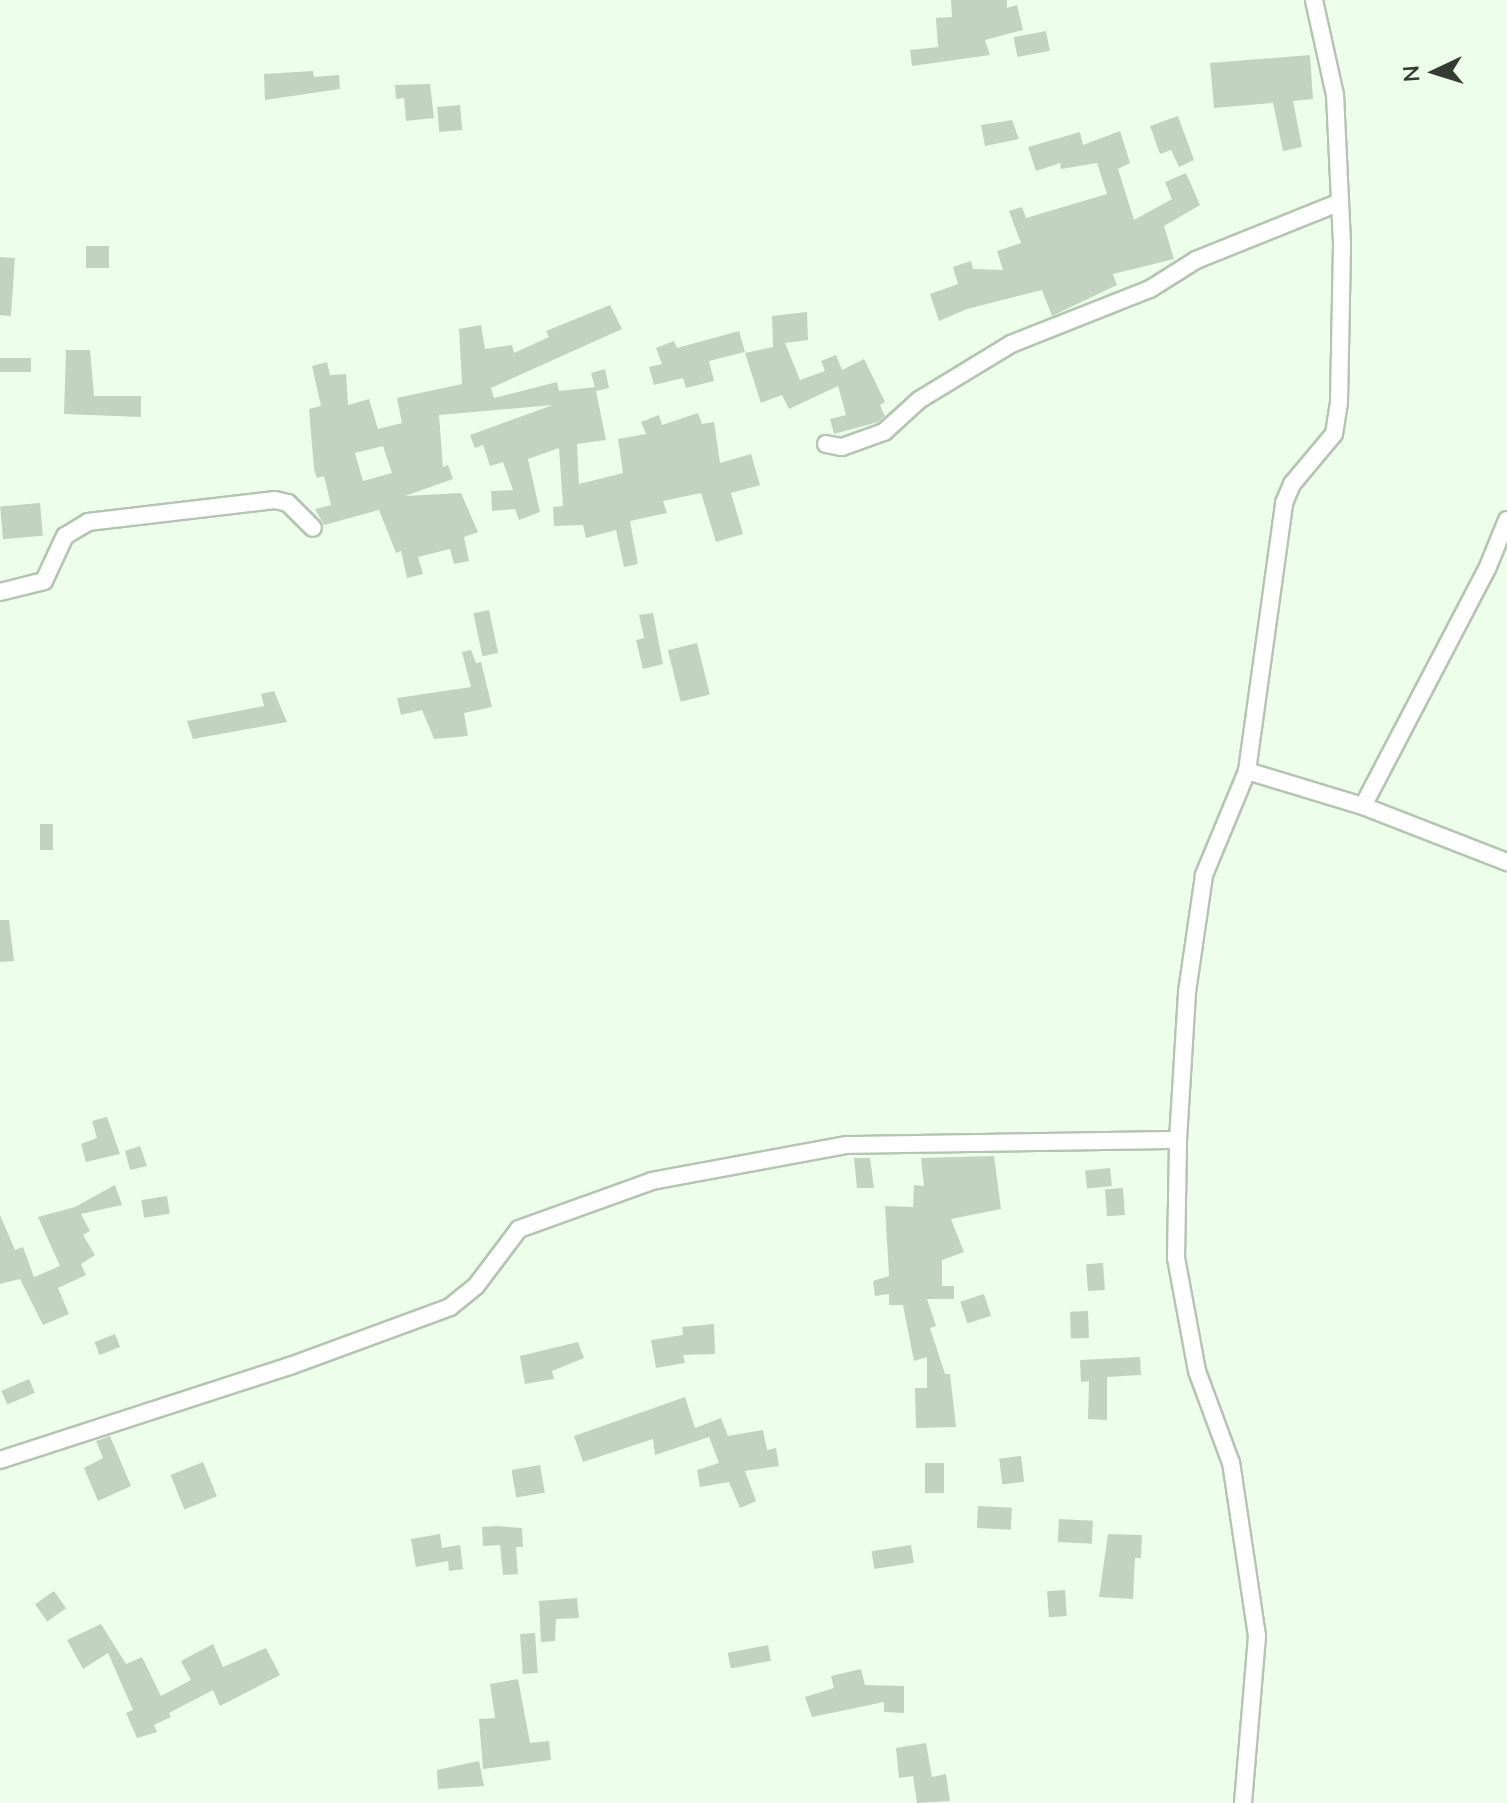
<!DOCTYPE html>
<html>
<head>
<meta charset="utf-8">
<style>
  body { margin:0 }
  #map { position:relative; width:1507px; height:1803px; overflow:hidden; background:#edffeb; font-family:Mulish,sans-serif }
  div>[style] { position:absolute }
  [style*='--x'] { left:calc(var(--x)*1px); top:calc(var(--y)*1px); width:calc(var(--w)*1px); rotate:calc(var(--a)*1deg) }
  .building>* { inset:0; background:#c2d3c0; transform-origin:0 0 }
  .roads { filter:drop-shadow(2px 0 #b4c5b2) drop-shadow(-2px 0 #b4c5b2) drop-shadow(0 2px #b4c5b2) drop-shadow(0 -2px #b4c5b2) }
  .street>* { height:16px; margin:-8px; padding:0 8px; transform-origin:8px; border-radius:8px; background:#fff }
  span { translate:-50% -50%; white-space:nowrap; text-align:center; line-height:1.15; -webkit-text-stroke:8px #edffeb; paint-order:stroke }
  .north { position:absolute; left:1395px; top:32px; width:80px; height:80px; -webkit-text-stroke:6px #edffeb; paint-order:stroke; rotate:266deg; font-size:22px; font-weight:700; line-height:32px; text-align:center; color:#353c34 }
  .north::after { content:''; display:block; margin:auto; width:28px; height:36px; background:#353c34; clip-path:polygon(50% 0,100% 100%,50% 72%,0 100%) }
</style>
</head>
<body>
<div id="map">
  <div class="building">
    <div style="clip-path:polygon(951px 0,1007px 0,1007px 8px,1017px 5px,1023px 30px,985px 40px,990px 55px,912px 66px,910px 50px,938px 47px,936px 18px,952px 17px)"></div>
    <div style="left:1046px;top:31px;width:20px;height:33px;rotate:79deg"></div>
    <div style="clip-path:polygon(1310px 55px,1313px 99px,1293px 101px,1302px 147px,1283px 151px,1273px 103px,1214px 108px,1210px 63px)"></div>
    <div style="clip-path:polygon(313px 71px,314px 77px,339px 75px,340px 89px,265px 100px,264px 74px)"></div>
    <div style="clip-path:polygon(430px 84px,434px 118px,406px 121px,404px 98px,396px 99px,395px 85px)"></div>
    <div style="left:460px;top:105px;width:25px;height:23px;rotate:85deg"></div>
    <div style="clip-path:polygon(1178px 116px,1194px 160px,1179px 167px,1171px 150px,1160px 154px,1150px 126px)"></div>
    <div style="clip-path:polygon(1012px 120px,1019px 139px,985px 146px,981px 125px)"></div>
    <div style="clip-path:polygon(1120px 131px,1130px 163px,1118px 169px,1134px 220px,1172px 199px,1165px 182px,1186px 173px,1200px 205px,1164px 226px,1174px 259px,1113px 274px,1117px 285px,1052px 316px,1042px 290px,967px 309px,939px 321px,930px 294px,958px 284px,953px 267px,971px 261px,973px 269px,1003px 270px,997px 251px,1021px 243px,1009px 211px,1022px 207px,1026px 218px,1107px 194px,1097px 163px,1061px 169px,1060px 163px,1036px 171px,1028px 147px,1080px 132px,1083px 145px)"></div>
    <div style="left:86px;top:246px;width:23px;height:22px"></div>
    <div style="left:0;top:257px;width:15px;height:58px;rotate:4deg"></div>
    <div style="clip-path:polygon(evenodd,610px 305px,622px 329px,491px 388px,494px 398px,557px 382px,559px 391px,595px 387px,591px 373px,605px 369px,609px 388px,596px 391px,606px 440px,577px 444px,579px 484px,623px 473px,618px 439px,646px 434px,641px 422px,659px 415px,662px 425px,698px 413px,702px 424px,714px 422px,720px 463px,751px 454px,760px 485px,731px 493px,743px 534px,716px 542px,701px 493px,663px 501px,667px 513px,630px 521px,638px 564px,624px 567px,616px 530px,586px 538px,583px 525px,554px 526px,553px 507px,563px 506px,559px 448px,528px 459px,540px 512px,519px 520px,515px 509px,492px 511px,491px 491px,513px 490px,503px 462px,490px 466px,483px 445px,475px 448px,470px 435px,553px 405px,439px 415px,443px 467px,448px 465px,453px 479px,405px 496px,461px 493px,478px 532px,464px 537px,469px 561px,454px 564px,450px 549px,418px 557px,423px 574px,407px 578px,401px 551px,396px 553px,379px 510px,324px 525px,315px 509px,331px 505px,324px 476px,317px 478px,314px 469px,309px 409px,321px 406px,312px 366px,327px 362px,330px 375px,346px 374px,348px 405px,369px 399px,378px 429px,402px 423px,397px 398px,462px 384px,459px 329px,481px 325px,485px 349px,512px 345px,514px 353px,549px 337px,546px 331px,610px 305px,383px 446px,392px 473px,363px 481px,355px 453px,383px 446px)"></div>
    <div style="clip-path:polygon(807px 312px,808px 340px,785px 343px,800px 380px,825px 371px,821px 361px,836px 355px,842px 370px,864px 359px,885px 402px,880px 405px,885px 416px,878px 422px,834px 434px,830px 419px,846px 415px,838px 386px,789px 409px,782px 395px,761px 403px,745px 353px,773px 347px,772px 316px)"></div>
    <div style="clip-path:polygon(739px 331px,745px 352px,709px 361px,714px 381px,686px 388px,683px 378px,654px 385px,649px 367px,662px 364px,656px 348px,674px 341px,677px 348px)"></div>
    <div style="clip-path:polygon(66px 350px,90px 350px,94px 396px,141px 396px,141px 417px,64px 414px)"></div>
    <div style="left:31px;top:358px;width:14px;height:31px;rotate:90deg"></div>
    <div style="left:40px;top:503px;width:33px;height:40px;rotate:85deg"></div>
    <div style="left:489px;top:610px;width:44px;height:16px;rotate:78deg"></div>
    <div style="clip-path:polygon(653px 613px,663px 664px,643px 669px,636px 640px,644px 638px,639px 615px)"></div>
    <div style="left:697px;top:643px;width:53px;height:30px;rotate:76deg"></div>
    <div style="clip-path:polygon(471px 650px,476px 663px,481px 662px,492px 707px,464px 713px,468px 736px,434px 739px,422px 710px,401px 715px,397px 698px,471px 687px,462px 652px)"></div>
    <div style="clip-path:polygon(274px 691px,287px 722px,193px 739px,187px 721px,264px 706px,261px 694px)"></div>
    <div style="left:40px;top:824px;width:13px;height:26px"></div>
    <div style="clip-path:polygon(0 920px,9px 920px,14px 961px,0 962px)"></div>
    <div style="clip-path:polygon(107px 1117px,120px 1154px,86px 1162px,81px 1144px,97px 1138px,92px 1121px)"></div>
    <div style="clip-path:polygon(140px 1146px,147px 1166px,130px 1170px,125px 1151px)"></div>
    <div style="clip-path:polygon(994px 1156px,1001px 1209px,951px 1219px,964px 1252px,942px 1260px,942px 1286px,954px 1286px,954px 1299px,927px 1299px,936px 1326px,930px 1328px,945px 1374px,950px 1374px,956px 1427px,916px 1428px,915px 1388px,927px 1388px,927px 1357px,914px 1361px,903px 1305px,889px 1305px,889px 1294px,875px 1296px,873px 1281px,889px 1276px,885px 1206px,913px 1207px,914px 1185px,924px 1186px,921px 1158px)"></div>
    <div style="clip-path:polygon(854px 1158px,870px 1158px,874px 1188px,857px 1188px)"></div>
    <div style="left:1110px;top:1168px;width:18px;height:25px;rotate:84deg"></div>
    <div style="clip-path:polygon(115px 1185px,122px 1205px,81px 1214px,90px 1231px,83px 1235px,95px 1255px,81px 1264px,86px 1275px,58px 1288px,69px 1314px,43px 1325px,20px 1279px,0 1284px,0 1215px,15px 1250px,23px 1247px,34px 1277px,60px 1266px,38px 1217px,75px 1207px)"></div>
    <div style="left:1123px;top:1188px;width:27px;height:18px;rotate:86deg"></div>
    <div style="left:167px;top:1196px;width:18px;height:26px;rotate:81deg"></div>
    <div style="left:1103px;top:1263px;width:27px;height:17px;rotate:86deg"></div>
    <div style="left:984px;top:1294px;width:23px;height:25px;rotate:72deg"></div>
    <div style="left:1088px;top:1311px;width:27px;height:18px;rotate:88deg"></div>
    <div style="clip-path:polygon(714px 1324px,715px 1354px,683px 1355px,685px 1363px,656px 1368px,651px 1340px,683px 1335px,682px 1327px)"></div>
    <div style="left:115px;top:1334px;width:14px;height:22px;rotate:69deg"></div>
    <div style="clip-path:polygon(578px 1342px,584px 1358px,552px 1371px,554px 1379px,525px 1384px,520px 1356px)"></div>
    <div style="clip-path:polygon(1140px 1357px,1141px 1375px,1107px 1377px,1107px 1420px,1088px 1419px,1089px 1381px,1081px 1382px,1080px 1360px)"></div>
    <div style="left:29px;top:1379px;width:15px;height:30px;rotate:67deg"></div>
    <div style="clip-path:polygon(685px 1397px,695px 1428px,721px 1418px,728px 1436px,763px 1430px,767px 1450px,776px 1448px,779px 1466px,745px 1471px,756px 1501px,740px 1508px,729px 1482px,700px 1487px,697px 1470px,719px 1463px,709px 1437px,655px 1455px,653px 1439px,583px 1462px,574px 1436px)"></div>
    <div style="clip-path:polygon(110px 1436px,131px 1486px,98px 1501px,84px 1468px,103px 1458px,96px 1441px)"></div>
    <div style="left:1021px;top:1456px;width:26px;height:22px;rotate:83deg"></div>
    <div style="left:203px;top:1462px;width:37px;height:35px;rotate:68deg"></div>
    <div style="left:925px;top:1463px;width:19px;height:30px"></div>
    <div style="left:540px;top:1465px;width:28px;height:29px;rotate:80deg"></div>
    <div style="left:978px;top:1506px;width:34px;height:22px;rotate:3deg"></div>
    <div style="left:1059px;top:1519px;width:34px;height:23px;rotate:3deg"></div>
    <div style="clip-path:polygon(497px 1526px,522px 1528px,523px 1547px,516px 1547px,518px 1574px,503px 1575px,500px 1545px,483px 1546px,482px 1527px)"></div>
    <div style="clip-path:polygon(440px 1534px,442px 1548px,460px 1545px,463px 1569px,449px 1571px,448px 1561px,416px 1567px,411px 1539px)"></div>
    <div style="clip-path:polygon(1108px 1534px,1142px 1535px,1141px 1558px,1135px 1558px,1133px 1599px,1099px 1597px)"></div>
    <div style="left:911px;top:1545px;width:18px;height:40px;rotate:81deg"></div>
    <div style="left:1065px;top:1590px;width:26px;height:18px;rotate:86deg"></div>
    <div style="left:54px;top:1591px;width:21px;height:23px;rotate:55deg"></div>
    <div style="clip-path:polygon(577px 1598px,579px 1618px,556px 1619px,555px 1641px,541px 1642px,539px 1601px)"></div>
    <div style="clip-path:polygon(101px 1624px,126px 1664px,142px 1657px,161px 1696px,191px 1680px,181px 1661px,213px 1644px,223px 1667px,266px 1648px,280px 1675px,220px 1706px,213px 1690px,169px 1713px,171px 1717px,154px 1725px,157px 1732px,137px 1738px,126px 1713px,133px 1710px,108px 1653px,83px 1669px,67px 1640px)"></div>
    <div style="left:535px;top:1633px;width:40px;height:15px;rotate:86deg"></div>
    <div style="left:768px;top:1645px;width:16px;height:41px;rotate:79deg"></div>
    <div style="clip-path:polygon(861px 1669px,865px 1685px,904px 1686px,904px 1713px,884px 1712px,884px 1702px,812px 1717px,805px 1697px,834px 1688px,831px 1676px)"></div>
    <div style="clip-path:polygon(518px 1679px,530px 1743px,549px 1741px,551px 1760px,483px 1769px,479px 1719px,495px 1718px,490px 1684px)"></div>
    <div style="clip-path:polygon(926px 1743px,932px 1777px,946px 1774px,950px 1801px,917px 1803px,913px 1776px,899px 1778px,896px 1748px)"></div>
    <div style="clip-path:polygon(479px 1761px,484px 1786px,438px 1789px,437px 1770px)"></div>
  </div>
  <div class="roads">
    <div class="street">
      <div style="--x:826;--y:444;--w:16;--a:11"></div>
      <div style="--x:842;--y:447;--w:45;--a:-19.7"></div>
      <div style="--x:884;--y:432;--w:47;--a:-42.4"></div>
      <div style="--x:919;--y:400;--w:108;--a:-31.3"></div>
      <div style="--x:1011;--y:344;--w:149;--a:-21.6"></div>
      <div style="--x:1150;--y:289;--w:54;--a:-32.2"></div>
      <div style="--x:1196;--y:260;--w:155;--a:-21.9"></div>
      <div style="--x:0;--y:592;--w:45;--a:-14"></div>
      <div style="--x:44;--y:581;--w:50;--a:-65"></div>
      <div style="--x:65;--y:536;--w:27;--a:-31"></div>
      <div style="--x:88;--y:522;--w:188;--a:-6.7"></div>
      <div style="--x:275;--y:500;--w:13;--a:13"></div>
      <div style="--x:288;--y:503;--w:35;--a:45"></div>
      <div style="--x:1247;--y:771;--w:121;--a:16.8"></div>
      <div style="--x:1363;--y:806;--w:155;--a:21.3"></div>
      <div style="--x:1363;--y:806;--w:267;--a:-62.4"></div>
      <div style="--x:1487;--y:569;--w:53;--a:-67.8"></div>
      <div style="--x:0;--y:1460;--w:305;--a:-18"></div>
      <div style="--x:290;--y:1366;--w:171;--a:-20.2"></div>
      <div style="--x:450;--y:1307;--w:33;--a:-39"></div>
      <div style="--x:476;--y:1286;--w:71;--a:-53"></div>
      <div style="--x:519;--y:1229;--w:141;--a:-19.8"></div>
      <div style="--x:652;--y:1181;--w:197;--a:-10.5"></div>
      <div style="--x:846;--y:1145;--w:332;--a:-0.9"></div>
      <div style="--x:1243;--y:1803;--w:168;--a:-85.2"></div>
      <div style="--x:1257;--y:1636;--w:175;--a:-98.5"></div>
      <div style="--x:1231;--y:1463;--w:98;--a:-110.3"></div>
      <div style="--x:1197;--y:1371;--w:115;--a:-100.5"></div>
      <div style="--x:1176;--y:1258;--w:118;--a:-89"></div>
      <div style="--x:1178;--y:1140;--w:148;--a:-86.5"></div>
      <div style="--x:1187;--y:992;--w:118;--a:-81.7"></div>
      <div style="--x:1204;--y:875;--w:113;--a:-67.5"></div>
      <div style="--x:1247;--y:771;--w:271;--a:-82.1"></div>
      <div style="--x:1284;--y:503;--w:21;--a:-67"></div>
      <div style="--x:1292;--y:484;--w:65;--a:-50"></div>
      <div style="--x:1334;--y:434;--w:32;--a:-81"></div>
      <div style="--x:1339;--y:402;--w:159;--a:-88.9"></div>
      <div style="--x:1342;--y:243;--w:148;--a:-92.7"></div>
      <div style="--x:1335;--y:95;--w:97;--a:-102.5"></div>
    </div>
  </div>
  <div class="north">N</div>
</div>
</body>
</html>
